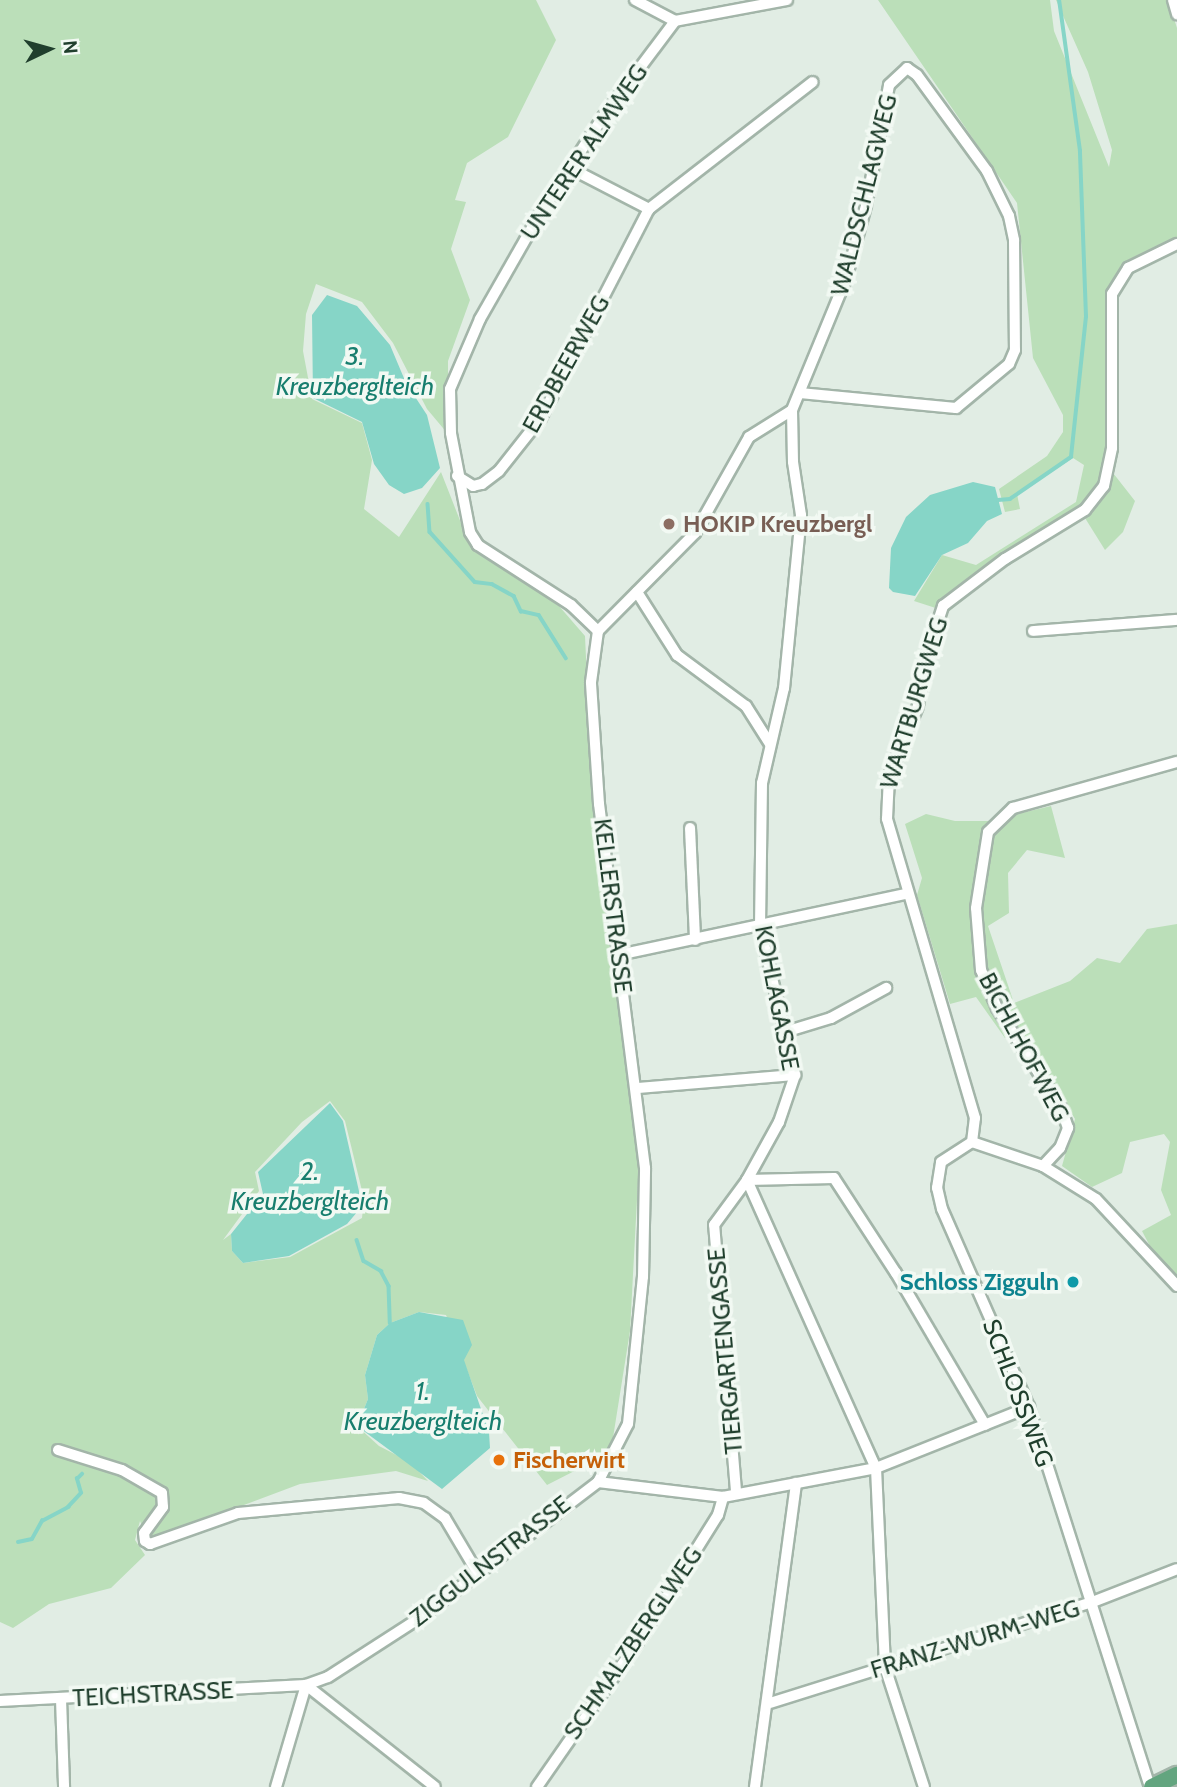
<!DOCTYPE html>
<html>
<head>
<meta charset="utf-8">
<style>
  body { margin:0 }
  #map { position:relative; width:1177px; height:1787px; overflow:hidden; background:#e1ede4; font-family:Cabin,sans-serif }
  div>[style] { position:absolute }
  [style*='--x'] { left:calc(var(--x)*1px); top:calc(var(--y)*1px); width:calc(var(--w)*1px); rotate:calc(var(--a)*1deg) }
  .green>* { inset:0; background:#bbdfb9 }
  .water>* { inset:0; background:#86d5c7 }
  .stream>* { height:3.5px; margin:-1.75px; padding:0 1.75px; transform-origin:1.75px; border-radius:1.75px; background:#86d5c7 }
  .roads { filter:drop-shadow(2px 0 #a3b5a9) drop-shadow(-2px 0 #a3b5a9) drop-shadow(0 2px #a3b5a9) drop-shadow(0 -2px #a3b5a9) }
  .street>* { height:10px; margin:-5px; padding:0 5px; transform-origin:5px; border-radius:5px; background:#fff }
  .primary>* { height:16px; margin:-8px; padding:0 8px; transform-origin:8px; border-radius:8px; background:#63a57f }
  .dots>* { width:19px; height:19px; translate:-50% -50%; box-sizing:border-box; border:4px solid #f2f9f3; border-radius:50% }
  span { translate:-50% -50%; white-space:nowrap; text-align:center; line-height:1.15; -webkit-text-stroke:7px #f2f9f3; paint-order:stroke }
  .street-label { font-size:24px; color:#203f2d }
  .education-label { font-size:24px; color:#785e54; font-weight:700 }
  .left { translate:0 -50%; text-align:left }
  .culture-label { font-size:24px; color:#0d838f; font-weight:700 }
  .right { translate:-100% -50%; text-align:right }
  .food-label { font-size:24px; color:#c56008; font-weight:700 }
  .water-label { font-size:26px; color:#177e6e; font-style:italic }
  .north { position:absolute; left:14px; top:14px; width:70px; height:70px; -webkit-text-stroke:5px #f2f9f3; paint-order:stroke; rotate:85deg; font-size:19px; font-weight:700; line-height:28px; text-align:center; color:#203f2d }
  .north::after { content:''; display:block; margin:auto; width:24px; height:32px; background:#203f2d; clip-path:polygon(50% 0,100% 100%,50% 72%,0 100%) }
</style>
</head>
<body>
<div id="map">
  <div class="green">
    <div style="clip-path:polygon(evenodd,0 0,536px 0,556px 40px,508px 137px,467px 163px,455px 200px,466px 202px,451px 249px,470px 300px,448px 361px,448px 434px,427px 409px,393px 343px,362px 302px,316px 284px,306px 314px,303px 351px,312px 399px,362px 423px,372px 460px,364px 509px,399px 537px,441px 472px,470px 546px,559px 606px,585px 636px,593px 809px,639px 1162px,630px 1331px,612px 1444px,594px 1461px,547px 1485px,477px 1396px,446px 1315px,419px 1312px,390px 1323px,377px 1335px,365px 1375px,368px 1399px,357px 1426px,379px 1446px,410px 1462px,428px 1481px,396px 1471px,300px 1484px,148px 1541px,140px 1521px,135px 1540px,145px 1555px,111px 1588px,49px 1604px,13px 1628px,0 1622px,0 0,330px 1101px,345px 1121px,364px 1199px,362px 1218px,290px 1257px,243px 1263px,232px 1251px,231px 1234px,223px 1240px,259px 1191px,255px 1172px,302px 1122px,330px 1101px)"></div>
    <div style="clip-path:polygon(878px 0,1050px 0,1054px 31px,1109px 167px,1112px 150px,1088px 72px,1056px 0,1168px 0,1177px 28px,1177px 239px,1126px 261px,1107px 295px,1106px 464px,1135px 501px,1123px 532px,1105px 550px,1085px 518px,998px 572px,948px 612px,914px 601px,942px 555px,976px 565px,1076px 502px,1084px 465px,1073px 458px,1017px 494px,1020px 509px,1005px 512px,999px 489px,1047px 456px,1063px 432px,1063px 415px,1033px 358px,1017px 203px)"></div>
    <div style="clip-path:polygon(1051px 806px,1065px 858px,1027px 850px,1008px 873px,1009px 913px,988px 926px,1014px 1003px,1070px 981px,1097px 958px,1120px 963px,1147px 929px,1177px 924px,1177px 1282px,1153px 1252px,1142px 1231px,1171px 1215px,1161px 1190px,1170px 1142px,1164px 1134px,1130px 1142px,1122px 1173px,1092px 1187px,1062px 1166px,1075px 1119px,1024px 1034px,1005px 1038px,976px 997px,950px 1004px,917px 895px,922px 878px,905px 824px,926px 814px,955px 821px,988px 821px)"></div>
  </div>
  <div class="water">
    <div style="clip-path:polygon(327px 295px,357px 306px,390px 345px,406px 383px,427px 415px,440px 468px,422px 488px,404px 494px,389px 485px,374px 464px,362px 422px,313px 398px,312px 315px)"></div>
    <div style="clip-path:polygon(973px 482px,995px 487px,1002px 514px,987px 521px,968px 543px,942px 555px,915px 596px,893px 592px,889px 588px,891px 548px,906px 517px,930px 495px)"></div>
    <div style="clip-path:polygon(330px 1103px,343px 1121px,361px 1200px,358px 1211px,347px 1224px,289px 1256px,243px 1263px,232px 1251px,231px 1234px,263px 1194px,258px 1172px)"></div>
    <div style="clip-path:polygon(419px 1312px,463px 1320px,472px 1345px,464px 1360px,489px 1432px,490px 1448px,442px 1489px,357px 1426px,368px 1399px,365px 1375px,377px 1335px,390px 1323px)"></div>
  </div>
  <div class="stream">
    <div style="--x:998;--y:500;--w:12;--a:-5"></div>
    <div style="--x:1010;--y:499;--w:74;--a:-34.5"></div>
    <div style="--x:1071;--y:457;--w:141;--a:-83.9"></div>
    <div style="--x:1086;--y:317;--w:166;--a:-92.1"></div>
    <div style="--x:1080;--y:151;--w:152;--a:-97.9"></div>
    <div style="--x:428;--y:504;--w:28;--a:86"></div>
    <div style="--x:430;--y:532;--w:67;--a:48"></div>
    <div style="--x:475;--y:582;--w:17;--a:7"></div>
    <div style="--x:492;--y:584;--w:25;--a:29"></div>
    <div style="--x:514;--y:596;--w:17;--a:65"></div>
    <div style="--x:521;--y:611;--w:18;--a:13"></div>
    <div style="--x:539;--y:615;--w:51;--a:57.9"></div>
    <div style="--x:357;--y:1240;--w:22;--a:72"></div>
    <div style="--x:364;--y:1261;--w:20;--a:30"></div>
    <div style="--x:381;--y:1271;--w:17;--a:62"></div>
    <div style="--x:389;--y:1286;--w:37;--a:88"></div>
    <div style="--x:18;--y:1542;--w:14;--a:-12"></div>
    <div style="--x:32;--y:1539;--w:21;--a:-61"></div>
    <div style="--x:42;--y:1521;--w:30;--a:-28"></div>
    <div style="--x:68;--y:1507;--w:19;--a:-47"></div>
    <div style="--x:81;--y:1493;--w:15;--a:-106"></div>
    <div style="--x:77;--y:1479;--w:7;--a:-45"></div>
  </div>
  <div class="roads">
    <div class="street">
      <div style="--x:635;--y:0;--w:45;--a:27.7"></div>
      <div style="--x:1173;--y:0;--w:15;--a:74"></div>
      <div style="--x:570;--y:168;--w:89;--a:27.4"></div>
      <div style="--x:792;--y:410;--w:52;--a:88.9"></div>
      <div style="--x:793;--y:462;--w:54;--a:81.4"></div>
      <div style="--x:801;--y:515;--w:174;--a:95.6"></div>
      <div style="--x:784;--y:688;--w:98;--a:103"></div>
      <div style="--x:762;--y:783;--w:144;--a:90.8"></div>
      <div style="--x:760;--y:927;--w:152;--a:76.7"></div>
      <div style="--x:795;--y:1075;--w:50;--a:108.8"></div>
      <div style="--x:779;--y:1122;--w:66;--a:118.9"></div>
      <div style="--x:747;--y:1180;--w:316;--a:65.9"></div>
      <div style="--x:876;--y:1468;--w:199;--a:87.4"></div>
      <div style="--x:885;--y:1667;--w:126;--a:72"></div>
      <div style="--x:457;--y:476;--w:19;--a:32"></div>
      <div style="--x:473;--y:486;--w:9;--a:-13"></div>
      <div style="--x:482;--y:484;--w:21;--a:-37"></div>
      <div style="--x:499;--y:471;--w:68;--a:-51.6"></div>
      <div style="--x:541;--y:418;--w:235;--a:-62.7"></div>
      <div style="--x:649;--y:209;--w:207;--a:-37.8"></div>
      <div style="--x:637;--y:592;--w:75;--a:57.6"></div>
      <div style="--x:677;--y:655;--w:86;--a:36.5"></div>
      <div style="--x:746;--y:706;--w:45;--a:57.7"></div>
      <div style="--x:598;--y:631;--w:138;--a:-45.3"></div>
      <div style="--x:695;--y:533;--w:110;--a:-60.6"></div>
      <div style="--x:749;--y:437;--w:51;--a:-32.1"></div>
      <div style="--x:792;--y:410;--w:142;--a:-67.6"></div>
      <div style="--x:846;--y:279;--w:76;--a:-74.7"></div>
      <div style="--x:866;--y:206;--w:123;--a:-79.2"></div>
      <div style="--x:889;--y:85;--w:25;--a:-43"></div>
      <div style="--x:907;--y:68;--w:12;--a:35"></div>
      <div style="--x:917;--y:75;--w:119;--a:53.9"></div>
      <div style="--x:987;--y:171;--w:50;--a:63.9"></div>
      <div style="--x:1009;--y:216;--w:25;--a:78"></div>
      <div style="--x:1014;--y:240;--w:110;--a:89.5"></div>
      <div style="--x:1015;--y:350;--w:15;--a:113"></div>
      <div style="--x:1009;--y:364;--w:69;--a:140.3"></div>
      <div style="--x:956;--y:408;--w:157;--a:-174.5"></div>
      <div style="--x:598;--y:631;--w:37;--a:-136"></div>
      <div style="--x:571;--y:605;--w:111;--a:-147.2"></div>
      <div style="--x:478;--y:545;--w:15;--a:-122"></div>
      <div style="--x:470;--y:532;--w:101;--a:-100.9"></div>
      <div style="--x:451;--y:433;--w:44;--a:-91.3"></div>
      <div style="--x:450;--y:389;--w:76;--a:-66.8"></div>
      <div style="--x:480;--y:319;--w:123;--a:-60.3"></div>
      <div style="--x:541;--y:212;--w:113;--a:-56.9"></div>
      <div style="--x:603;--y:117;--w:120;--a:-53.1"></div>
      <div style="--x:675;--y:21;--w:114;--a:-10.6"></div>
      <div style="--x:1033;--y:631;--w:144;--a:-4.4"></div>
      <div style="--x:690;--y:828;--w:112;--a:87.4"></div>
      <div style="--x:618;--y:955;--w:294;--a:-12"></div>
      <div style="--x:785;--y:1032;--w:48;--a:-16.9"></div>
      <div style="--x:831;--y:1018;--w:63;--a:-28.6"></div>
      <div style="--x:637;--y:1088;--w:159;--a:-4.7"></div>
      <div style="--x:972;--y:1142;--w:24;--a:-83"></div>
      <div style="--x:975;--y:1118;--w:312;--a:-106.4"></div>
      <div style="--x:887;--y:819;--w:43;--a:-87.3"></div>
      <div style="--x:889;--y:776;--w:76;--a:-67.5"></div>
      <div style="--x:918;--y:706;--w:52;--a:-80"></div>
      <div style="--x:927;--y:655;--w:52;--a:-71.9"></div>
      <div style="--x:943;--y:606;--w:78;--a:-37.2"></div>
      <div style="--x:1005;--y:559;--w:94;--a:-31.5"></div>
      <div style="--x:1085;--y:510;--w:31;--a:-52"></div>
      <div style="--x:1104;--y:486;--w:39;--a:-78"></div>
      <div style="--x:1112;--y:448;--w:154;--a:-90"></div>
      <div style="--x:1112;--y:294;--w:31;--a:-58"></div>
      <div style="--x:1128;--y:268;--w:55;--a:-26.1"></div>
      <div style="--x:1043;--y:1166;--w:25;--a:-47"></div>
      <div style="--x:1060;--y:1148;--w:22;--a:-68"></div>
      <div style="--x:1068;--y:1128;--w:21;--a:-109"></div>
      <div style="--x:1061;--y:1108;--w:119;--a:-122.6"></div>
      <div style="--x:997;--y:1008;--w:41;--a:-112.8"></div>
      <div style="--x:981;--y:970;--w:62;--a:-94.6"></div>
      <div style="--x:976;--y:908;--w:77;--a:-81"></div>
      <div style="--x:988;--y:832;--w:35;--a:-44"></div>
      <div style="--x:1013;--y:808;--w:170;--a:-15.7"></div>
      <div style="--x:58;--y:1450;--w:67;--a:17.4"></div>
      <div style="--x:122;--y:1470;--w:46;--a:29.9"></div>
      <div style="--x:162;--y:1493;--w:14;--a:86"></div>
      <div style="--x:163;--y:1507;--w:32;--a:126"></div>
      <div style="--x:144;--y:1533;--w:8;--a:83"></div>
      <div style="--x:145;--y:1541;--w:6;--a:31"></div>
      <div style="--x:150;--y:1544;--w:93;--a:-19.4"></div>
      <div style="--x:238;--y:1513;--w:162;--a:-5.3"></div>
      <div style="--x:399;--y:1498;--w:25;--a:11"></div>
      <div style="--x:424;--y:1503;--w:26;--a:36"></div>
      <div style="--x:445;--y:1518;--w:63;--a:59.3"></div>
      <div style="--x:598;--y:1482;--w:65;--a:-62.7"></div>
      <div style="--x:628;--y:1424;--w:148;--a:-84.2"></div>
      <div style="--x:643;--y:1277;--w:109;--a:-88.9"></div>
      <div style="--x:645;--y:1168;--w:367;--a:-97.2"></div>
      <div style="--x:599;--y:804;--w:122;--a:-93.8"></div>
      <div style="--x:591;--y:682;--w:51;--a:-82.2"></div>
      <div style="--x:736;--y:1491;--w:267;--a:-94.7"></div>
      <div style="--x:714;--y:1225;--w:56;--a:-53.7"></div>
      <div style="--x:747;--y:1180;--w:87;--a:-1.3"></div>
      <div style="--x:834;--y:1178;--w:113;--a:56.9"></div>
      <div style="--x:896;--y:1273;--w:176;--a:59.6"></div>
      <div style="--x:306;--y:1685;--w:164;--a:38.3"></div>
      <div style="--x:61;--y:1699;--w:88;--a:88"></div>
      <div style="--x:0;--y:1701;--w:306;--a:-3"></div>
      <div style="--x:306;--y:1685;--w:23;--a:-20"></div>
      <div style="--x:328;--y:1677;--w:111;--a:-32.8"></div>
      <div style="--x:421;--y:1617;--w:223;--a:-37.3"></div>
      <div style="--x:598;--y:1482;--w:126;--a:6.8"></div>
      <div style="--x:723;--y:1497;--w:156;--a:-10.7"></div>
      <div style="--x:876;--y:1468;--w:165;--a:-21.7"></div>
      <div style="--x:770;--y:1703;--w:335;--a:-17.4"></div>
      <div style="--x:1090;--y:1603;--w:93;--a:-21.3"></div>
      <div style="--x:276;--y:1787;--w:106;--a:-73.6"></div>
      <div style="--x:537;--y:1787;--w:184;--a:-55.2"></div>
      <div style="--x:642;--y:1636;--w:143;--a:-57.9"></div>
      <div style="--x:718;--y:1515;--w:19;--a:-74"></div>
      <div style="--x:755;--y:1787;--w:307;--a:-82.3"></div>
      <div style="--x:1150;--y:1787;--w:399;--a:-107.7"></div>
      <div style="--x:1029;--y:1407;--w:216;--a:-113.7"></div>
      <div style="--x:942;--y:1209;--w:22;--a:-103"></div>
      <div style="--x:937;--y:1188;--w:26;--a:-81"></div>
      <div style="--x:941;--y:1162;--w:37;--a:-33"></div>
      <div style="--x:972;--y:1142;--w:75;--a:18.7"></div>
      <div style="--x:1043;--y:1166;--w:62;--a:31.9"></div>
      <div style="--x:1096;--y:1199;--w:119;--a:47"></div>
    </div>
    <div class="primary">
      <div style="--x:1152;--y:1787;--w:28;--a:-26"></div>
    </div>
  </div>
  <div class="dots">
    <div style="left:669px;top:524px;background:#8d6e63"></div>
    <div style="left:1073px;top:1282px;background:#0f9aa8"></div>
    <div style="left:499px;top:1460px;background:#e8710a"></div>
  </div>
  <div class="street-label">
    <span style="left:584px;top:152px;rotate:-56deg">UNTERER ALMWEG</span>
    <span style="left:864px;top:195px;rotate:-76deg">WALDSCHLAGWEG</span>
    <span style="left:566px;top:364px;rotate:-61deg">ERDBEERWEG</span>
    <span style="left:914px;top:703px;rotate:-73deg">WARTBURGWEG</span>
    <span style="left:613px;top:906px;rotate:83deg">KELLERSTRASSE</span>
    <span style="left:777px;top:998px;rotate:79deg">KOHLAGASSE</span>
    <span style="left:1024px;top:1047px;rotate:62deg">BICHLHOFWEG</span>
    <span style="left:725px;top:1351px;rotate:-95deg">TIERGARTENGASSE</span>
    <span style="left:1018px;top:1393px;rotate:69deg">SCHLOSSWEG</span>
    <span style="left:490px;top:1561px;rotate:-38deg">ZIGGULNSTRASSE</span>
    <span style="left:975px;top:1639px;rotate:-17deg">FRANZ-WURM-WEG</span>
    <span style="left:633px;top:1643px;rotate:-56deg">SCHMALZBERGLWEG</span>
    <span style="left:153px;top:1694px;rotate:-3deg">TEICHSTRASSE</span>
  </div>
  <div class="education-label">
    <span class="left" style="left:683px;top:524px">HOKIP Kreuzbergl</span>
  </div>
  <div class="culture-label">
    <span class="right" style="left:1059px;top:1282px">Schloss Zigguln</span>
  </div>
  <div class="food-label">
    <span class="left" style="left:513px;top:1460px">Fischerwirt</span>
  </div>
  <div class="water-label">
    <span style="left:355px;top:372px">3.<br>Kreuzberglteich</span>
    <span style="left:310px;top:1187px">2.<br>Kreuzberglteich</span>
    <span style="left:423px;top:1407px">1.<br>Kreuzberglteich</span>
  </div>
  <div class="north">N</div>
</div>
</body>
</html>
